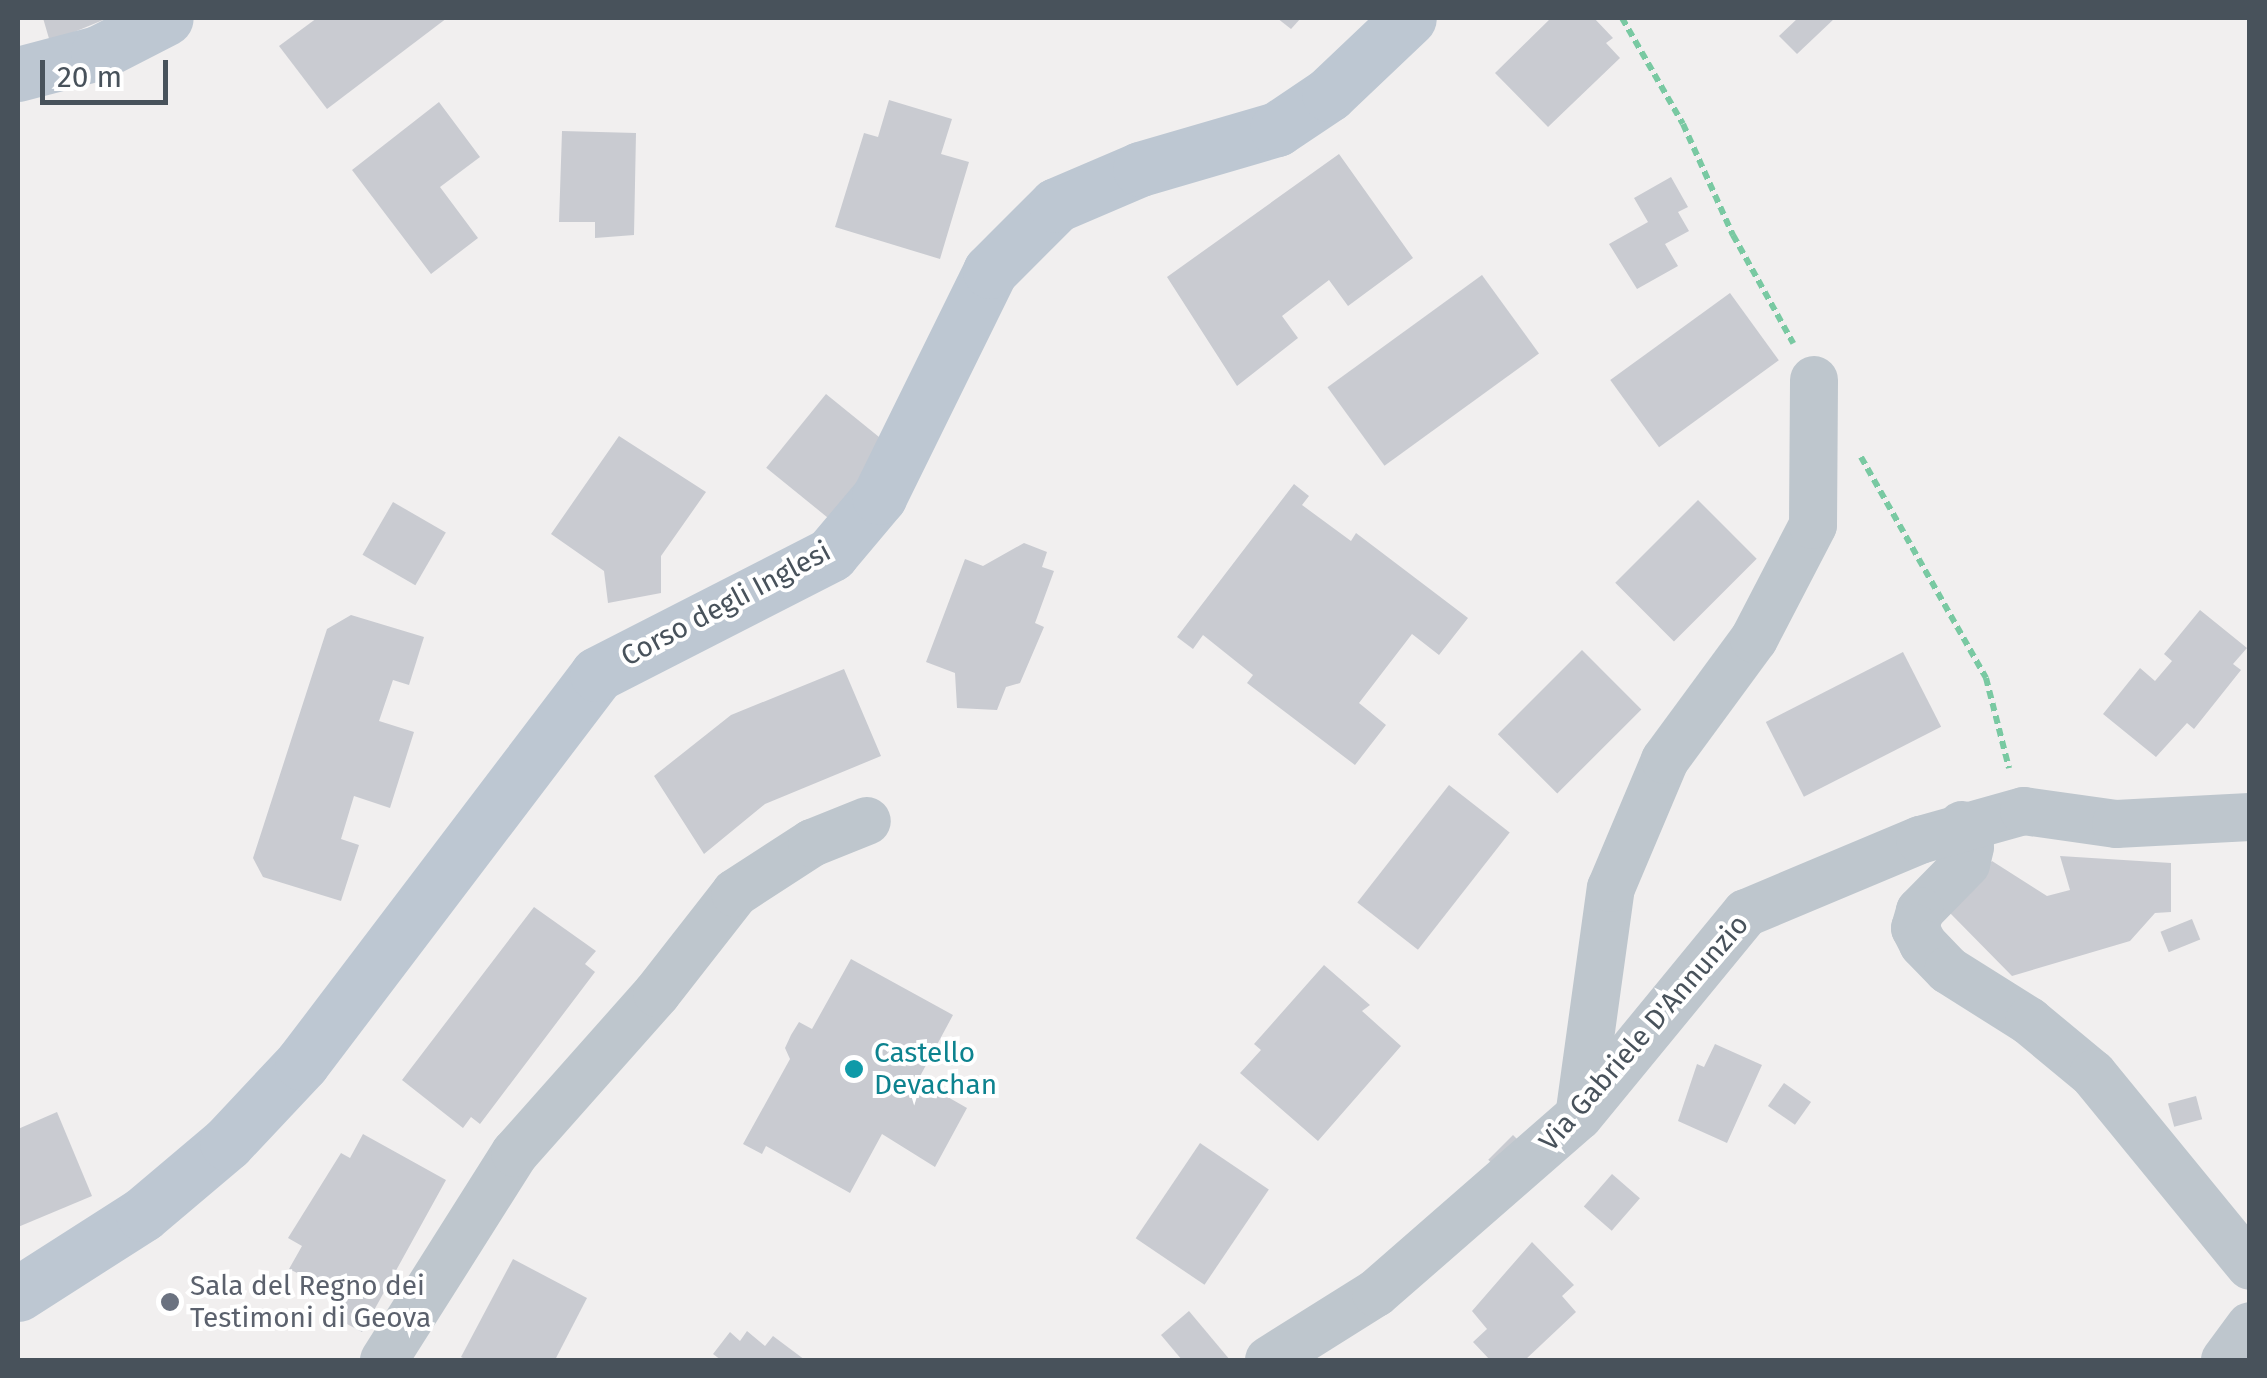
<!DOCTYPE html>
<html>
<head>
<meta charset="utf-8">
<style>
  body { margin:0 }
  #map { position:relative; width:2267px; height:1378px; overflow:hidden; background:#f1efef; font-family:"Fira Sans",sans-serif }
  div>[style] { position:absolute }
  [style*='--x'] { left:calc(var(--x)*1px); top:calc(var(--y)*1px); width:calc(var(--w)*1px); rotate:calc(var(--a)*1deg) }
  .building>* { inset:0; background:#c9cbd1; transform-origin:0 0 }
  .path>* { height:6px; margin-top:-3px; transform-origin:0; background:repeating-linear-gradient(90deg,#79c9a2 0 8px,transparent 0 13px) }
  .street>* { height:48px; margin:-24px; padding:0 24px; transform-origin:24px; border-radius:24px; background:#bec6cd }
  .secondary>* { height:55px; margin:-27.5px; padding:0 27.5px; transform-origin:27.5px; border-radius:27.5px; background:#bdc7d2 }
  .dots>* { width:28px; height:28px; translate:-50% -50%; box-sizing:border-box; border:5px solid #fff; border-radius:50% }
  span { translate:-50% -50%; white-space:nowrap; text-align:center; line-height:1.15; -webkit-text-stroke:8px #fff; paint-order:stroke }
  .street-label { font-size:28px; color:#48525b }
  .culture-label { font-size:28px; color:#0d838f }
  .left { translate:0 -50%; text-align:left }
  .worship-label { font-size:28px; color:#5b616d }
  .frame { position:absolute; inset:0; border:20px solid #48525b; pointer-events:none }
  .scale { position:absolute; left:40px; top:60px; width:128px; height:45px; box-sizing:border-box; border:5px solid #48525b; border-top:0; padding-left:12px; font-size:30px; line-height:35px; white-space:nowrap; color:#48525b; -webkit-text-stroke:8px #fff; paint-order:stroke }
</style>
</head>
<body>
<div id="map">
  <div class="building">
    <div style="clip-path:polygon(43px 18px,108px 18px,50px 42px)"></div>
    <div style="clip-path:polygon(317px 18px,447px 18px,327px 109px,279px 46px)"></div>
    <div style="clip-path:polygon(1277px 18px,1301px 18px,1291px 29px)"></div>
    <div style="clip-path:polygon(1551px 18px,1594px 18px,1613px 38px,1606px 43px,1620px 58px,1548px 127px,1495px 73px)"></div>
    <div style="clip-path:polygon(1798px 18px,1835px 18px,1797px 54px,1779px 36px)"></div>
    <div style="clip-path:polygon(889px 100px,952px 119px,941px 154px,969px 162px,940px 259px,835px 227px,864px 133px,878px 137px)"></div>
    <div style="clip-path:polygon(439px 102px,480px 157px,440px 187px,478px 238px,431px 274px,352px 170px)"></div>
    <div style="clip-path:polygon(562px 131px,636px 133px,634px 235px,595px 238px,595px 222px,559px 222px)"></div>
    <div style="clip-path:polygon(1339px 154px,1413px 258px,1348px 306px,1329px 280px,1282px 316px,1298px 338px,1237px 386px,1167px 277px)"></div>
    <div style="clip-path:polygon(1671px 177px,1688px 207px,1678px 212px,1689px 231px,1665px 244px,1678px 266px,1637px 289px,1609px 244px,1648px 222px,1634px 198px)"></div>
    <div style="left:1482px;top:275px;width:97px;height:191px;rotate:54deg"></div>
    <div style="left:1730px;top:293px;width:83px;height:148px;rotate:54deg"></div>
    <div style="left:826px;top:394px;width:90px;height:95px;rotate:39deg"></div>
    <div style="clip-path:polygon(619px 436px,706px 492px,661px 556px,661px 593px,608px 603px,604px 571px,551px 534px)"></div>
    <div style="clip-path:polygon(1294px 484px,1309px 496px,1302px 505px,1351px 541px,1356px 533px,1468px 618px,1439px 655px,1412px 634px,1359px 703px,1386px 725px,1355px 765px,1247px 683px,1253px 675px,1203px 635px,1193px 649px,1177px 637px)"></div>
    <div style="left:1698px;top:500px;width:83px;height:117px;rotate:45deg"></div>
    <div style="left:393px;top:502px;width:61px;height:61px;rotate:30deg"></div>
    <div style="clip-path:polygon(1024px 543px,1047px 552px,1042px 567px,1054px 571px,1035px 623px,1044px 627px,1020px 683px,1006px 687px,997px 710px,957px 708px,955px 673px,926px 662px,965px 559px,983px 566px)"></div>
    <div style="clip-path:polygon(2200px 610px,2247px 648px,2233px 664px,2241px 670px,2194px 729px,2187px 723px,2156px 757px,2103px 714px,2140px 668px,2155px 681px,2172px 661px,2164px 654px)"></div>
    <div style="clip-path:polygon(351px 615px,424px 637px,409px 685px,393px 680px,379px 721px,414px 732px,390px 808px,354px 796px,341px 839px,359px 845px,341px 901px,263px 877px,253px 858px,327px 629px)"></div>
    <div style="left:1582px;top:650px;width:84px;height:119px;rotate:45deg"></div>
    <div style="left:1903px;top:652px;width:84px;height:154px;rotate:63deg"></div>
    <div style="clip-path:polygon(844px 669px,881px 756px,765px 804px,704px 854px,654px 776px,731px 715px)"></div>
    <div style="left:1449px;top:785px;width:77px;height:149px;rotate:38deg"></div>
    <div style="clip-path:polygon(2060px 856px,2171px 863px,2171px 912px,2155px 913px,2130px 941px,2012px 976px,1950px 913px,1992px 861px,2047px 896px,2070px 890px)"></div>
    <div style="clip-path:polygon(534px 907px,596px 951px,585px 964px,595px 972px,480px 1124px,471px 1117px,463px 1128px,402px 1080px)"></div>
    <div style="left:2192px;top:919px;width:22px;height:34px;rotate:68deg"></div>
    <div style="clip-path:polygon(851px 959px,953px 1015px,918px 1080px,967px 1108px,935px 1167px,882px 1134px,850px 1193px,766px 1146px,762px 1154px,743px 1144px,790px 1059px,785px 1048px,791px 1035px,799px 1022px,812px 1029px)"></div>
    <div style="clip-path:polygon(1324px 965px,1370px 1005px,1362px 1011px,1401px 1046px,1318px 1141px,1240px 1073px,1261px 1050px,1254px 1044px)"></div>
    <div style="clip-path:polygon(1715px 1044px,1762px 1065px,1727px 1143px,1678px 1121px,1697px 1064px,1704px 1067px)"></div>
    <div style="left:1784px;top:1083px;width:33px;height:28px;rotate:35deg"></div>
    <div style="left:2196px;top:1096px;width:24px;height:29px;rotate:75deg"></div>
    <div style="clip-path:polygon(57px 1112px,92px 1196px,18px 1227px,18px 1129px)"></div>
    <div style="clip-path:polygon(363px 1134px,446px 1180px,362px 1332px,330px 1315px,337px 1301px,319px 1291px,322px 1285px,289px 1269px,302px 1246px,288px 1238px,341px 1153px,350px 1158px)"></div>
    <div style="left:1513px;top:1135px;width:20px;height:35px;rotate:45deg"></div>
    <div style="left:1200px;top:1143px;width:83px;height:115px;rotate:34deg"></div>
    <div style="left:1612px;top:1174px;width:37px;height:43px;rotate:41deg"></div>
    <div style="clip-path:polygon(1532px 1242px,1574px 1285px,1562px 1296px,1576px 1312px,1525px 1360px,1490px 1360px,1473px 1342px,1487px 1329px,1472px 1311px)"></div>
    <div style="clip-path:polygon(513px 1259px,587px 1298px,555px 1360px,467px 1360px,461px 1357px)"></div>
    <div style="clip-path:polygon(1189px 1311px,1230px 1360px,1182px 1360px,1161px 1335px)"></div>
    <div style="clip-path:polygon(747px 1331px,765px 1346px,773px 1336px,805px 1360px,721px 1360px,713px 1354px,730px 1332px,740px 1341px)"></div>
  </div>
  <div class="path">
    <div style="--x:1622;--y:18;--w:122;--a:60.1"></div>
    <div style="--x:1683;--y:124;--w:122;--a:65.8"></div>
    <div style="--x:1733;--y:235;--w:124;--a:60.9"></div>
    <div style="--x:1861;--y:457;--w:254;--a:60.5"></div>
    <div style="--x:1986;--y:678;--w:93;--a:75.7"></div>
  </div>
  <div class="street">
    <div style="--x:1962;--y:825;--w:23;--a:70"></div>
    <div style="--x:1970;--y:847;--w:17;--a:103"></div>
    <div style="--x:1966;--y:864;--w:66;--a:134.4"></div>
    <div style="--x:1920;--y:911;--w:18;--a:106"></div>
    <div style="--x:1915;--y:928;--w:18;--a:63"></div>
    <div style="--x:1923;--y:944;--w:36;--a:46"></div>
    <div style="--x:1948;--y:970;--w:96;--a:32.2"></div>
    <div style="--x:2029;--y:1021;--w:83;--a:39.6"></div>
    <div style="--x:2093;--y:1074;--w:248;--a:50.7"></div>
    <div style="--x:1580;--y:1110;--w:224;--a:-82.1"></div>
    <div style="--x:1611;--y:888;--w:139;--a:-67.1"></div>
    <div style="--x:1665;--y:760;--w:150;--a:-53.7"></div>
    <div style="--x:1754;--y:639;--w:128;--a:-62.6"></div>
    <div style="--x:1813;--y:525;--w:145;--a:-89.6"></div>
    <div style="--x:384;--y:1360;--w:245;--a:-57.7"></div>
    <div style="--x:515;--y:1153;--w:214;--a:-48.4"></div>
    <div style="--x:657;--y:993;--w:127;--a:-52"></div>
    <div style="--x:735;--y:893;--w:92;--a:-33"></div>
    <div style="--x:812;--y:843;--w:59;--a:-21.8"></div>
    <div style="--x:1269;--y:1360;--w:126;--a:-32.1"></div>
    <div style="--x:1376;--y:1293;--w:269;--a:-41.1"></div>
    <div style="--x:1579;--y:1116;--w:263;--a:-50.6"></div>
    <div style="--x:1746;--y:913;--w:189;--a:-22.8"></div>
    <div style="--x:1920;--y:840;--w:108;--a:-15.6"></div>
    <div style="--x:2024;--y:811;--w:93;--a:8"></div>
    <div style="--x:2116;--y:824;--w:134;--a:-3"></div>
    <div style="--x:2225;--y:1360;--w:42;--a:-53.7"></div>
  </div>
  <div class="secondary">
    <div style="--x:18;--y:74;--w:83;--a:-14.7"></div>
    <div style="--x:98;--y:53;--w:76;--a:-27.2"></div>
    <div style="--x:18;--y:1294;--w:148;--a:-32.6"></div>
    <div style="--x:143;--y:1214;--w:110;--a:-40.2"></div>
    <div style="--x:227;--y:1143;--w:110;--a:-46.8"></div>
    <div style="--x:302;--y:1063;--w:488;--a:-52.8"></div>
    <div style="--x:597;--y:674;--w:263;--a:-27.1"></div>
    <div style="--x:831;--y:554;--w:75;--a:-49.9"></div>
    <div style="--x:879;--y:497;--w:252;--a:-63.8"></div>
    <div style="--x:990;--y:271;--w:93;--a:-45"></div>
    <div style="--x:1056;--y:205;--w:91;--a:-23.2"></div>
    <div style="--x:1140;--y:169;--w:143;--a:-16.3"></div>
    <div style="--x:1277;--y:129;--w:63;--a:-33.9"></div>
    <div style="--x:1329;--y:94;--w:110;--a:-43.5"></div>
  </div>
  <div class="dots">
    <div style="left:854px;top:1069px;background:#0f9aa8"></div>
    <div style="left:170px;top:1302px;background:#6b7280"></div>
  </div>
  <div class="street-label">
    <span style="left:726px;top:604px;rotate:-28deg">Corso degli Inglesi</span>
    <span style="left:1644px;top:1033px;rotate:-49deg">Via Gabriele D'Annunzio</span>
  </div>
  <div class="culture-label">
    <span class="left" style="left:874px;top:1069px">Castello<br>Devachan</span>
  </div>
  <div class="worship-label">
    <span class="left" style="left:190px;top:1302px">Sala del Regno dei<br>Testimoni di Geova</span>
  </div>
  <div class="frame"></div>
  <div class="scale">20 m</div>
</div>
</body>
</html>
